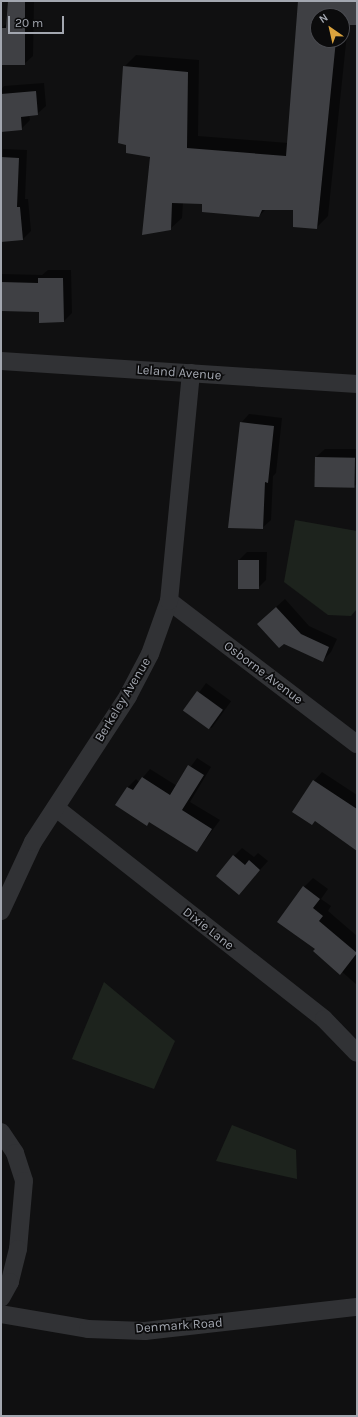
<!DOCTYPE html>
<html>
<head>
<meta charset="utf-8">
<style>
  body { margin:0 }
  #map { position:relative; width:358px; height:1417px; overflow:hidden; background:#101011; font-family:Karla,sans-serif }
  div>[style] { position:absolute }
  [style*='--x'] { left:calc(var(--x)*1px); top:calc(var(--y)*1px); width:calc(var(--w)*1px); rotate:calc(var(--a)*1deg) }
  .green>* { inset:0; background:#1d231d }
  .shadow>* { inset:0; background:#0007; transform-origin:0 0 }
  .building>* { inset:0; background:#3f4044; transform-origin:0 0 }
  .minor>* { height:18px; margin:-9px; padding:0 9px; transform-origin:9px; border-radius:9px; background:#313235 }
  span { translate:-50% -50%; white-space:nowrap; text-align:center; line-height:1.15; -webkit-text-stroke:3.5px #0b0b0c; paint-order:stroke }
  .street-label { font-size:13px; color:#a3a7b0 }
  .frame { position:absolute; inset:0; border:2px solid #a3a7b0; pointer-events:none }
  .north { position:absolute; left:310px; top:8px; width:40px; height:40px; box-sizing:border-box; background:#0b0b0c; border:1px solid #48494e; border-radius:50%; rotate:326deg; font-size:11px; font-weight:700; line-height:16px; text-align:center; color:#a3a7b0 }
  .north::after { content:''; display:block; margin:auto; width:14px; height:18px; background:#dba33e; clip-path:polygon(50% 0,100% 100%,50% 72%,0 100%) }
  .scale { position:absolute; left:8px; top:16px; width:56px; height:18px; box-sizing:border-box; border:2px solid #a3a7b0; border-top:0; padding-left:5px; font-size:12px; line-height:14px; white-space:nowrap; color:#a3a7b0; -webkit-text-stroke:3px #0b0b0c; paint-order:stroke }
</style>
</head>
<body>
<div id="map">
  <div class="green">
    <div style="clip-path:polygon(295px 520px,357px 531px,357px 609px,351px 616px,328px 615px,284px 582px)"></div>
    <div style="clip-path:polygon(104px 982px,175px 1041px,154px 1089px,72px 1059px)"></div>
    <div style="clip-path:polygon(232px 1125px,296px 1150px,297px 1179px,216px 1161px)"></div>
  </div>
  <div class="shadow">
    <div style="clip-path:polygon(9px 1px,34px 1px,33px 56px,24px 64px,1px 64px,1px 29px,8px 22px)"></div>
    <div style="clip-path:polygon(evenodd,299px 1px,357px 1px,357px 24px,348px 24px,328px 216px,316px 228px,294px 209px,266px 209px,259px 216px,203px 203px,183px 202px,182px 218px,170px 229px,124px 67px,136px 55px,199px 60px,198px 136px,288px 143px,299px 1px,318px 16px,342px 16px,342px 40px,318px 40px,318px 16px)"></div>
    <div style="clip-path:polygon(44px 83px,46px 106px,37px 114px,29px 115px,30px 120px,21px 129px,1px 131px,1px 90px,4px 86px)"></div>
    <div style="clip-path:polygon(3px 149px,27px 150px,25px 199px,28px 199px,31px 231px,23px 239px,1px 241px)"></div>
    <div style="clip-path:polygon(48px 270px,71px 270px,72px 313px,64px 321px,40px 311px,1px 310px,1px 274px,42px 275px)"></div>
    <div style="clip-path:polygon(249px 414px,282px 418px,276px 473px,273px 476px,271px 520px,262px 528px,241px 423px)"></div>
    <div style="clip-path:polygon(325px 449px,357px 449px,357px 484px,354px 486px,316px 457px)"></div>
    <div style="clip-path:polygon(247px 552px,267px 552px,266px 580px,257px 589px,239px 560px)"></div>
    <div style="clip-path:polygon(285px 599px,309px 626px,337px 639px,331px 652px,322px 661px,266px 616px)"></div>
    <div style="left:206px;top:683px;width:31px;height:33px;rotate:36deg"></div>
    <div style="clip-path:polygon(197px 758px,211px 767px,190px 802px,220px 820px,197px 851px,150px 821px,116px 804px,128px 787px,136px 779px,139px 782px,150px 769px,177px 786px)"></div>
    <div style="clip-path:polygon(322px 772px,357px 795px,357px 844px,316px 820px,312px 824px,314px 781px)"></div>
    <div style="clip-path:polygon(242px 848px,254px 857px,258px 853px,268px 861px,239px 893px,234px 856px)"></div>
    <div style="clip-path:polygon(313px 878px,328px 889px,321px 899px,331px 906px,328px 911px,357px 936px,357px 985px,316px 949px,304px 887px)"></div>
  </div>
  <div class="building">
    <div style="clip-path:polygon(8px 1px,25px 1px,25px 65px,1px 65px,1px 28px,6px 28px)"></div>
    <div style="clip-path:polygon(298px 1px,357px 1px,357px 25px,342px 25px,342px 16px,318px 16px,318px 40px,336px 40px,317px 229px,293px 227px,293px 210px,262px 210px,259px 217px,202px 212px,202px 204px,172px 203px,171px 230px,142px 235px,150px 157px,126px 153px,126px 145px,118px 143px,123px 66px,188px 72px,187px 148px,286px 156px)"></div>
    <div style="clip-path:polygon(36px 91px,38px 115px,21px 117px,22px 130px,1px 132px,1px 94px)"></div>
    <div style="clip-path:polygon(1px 157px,19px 158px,17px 207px,20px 207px,23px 240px,1px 242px)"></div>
    <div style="clip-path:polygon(38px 278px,63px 278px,64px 322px,39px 323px,39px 312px,1px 311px,1px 282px,38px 283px)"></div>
    <div style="clip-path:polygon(240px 422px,274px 426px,268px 483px,265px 482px,263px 529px,228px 528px)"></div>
    <div style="left:315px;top:457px;width:40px;height:30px;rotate:1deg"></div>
    <div style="left:238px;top:560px;width:21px;height:29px"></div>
    <div style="clip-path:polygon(276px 607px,301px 634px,329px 647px,323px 662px,284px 644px,279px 648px,257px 624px)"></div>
    <div style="left:197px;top:691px;width:32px;height:24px;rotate:36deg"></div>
    <div style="clip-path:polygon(188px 765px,204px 775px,182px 810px,212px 829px,197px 852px,149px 822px,147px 826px,115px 805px,127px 787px,133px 790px,142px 777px,170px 795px)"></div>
    <div style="clip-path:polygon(313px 780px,357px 809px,357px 851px,315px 821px,312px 825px,292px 812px)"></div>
    <div style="clip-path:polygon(233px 855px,245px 865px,249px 860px,260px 870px,239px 895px,216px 876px)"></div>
    <div style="clip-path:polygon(303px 886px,320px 899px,313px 908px,323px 916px,319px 921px,357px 953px,340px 975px,313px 951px,315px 949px,277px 922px)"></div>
  </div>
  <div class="minor">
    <div style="--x:1;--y:361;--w:357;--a:3.7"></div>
    <div style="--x:169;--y:601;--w:236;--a:37.3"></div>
    <div style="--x:56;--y:808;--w:341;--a:38.2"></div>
    <div style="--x:324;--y:1019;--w:47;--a:45.9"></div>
    <div style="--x:1;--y:911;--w:76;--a:-65.1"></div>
    <div style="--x:33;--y:842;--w:174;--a:-56.9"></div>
    <div style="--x:128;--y:696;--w:47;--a:-62.4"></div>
    <div style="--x:150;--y:654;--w:56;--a:-70.3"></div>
    <div style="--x:169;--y:601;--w:229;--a:-84.5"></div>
    <div style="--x:1;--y:1132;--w:25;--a:56"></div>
    <div style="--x:15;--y:1153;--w:29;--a:72"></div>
    <div style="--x:24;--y:1181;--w:68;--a:95"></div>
    <div style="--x:18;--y:1249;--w:34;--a:104"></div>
    <div style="--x:10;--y:1282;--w:18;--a:119"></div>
    <div style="--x:1;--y:1314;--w:88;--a:9.8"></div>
    <div style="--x:88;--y:1329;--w:57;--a:2"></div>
    <div style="--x:145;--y:1331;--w:213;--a:-6.5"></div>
  </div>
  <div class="street-label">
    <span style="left:179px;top:373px;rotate:4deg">Leland Avenue</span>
    <span style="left:263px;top:673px;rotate:37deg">Osborne Avenue</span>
    <span style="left:123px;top:700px;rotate:-59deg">Berkeley Avenue</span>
    <span style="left:208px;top:929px;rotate:38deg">Dixie Lane</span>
    <span style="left:179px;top:1326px;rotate:-4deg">Denmark Road</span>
  </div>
  <div class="frame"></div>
  <div class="north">N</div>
  <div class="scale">20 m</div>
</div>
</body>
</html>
